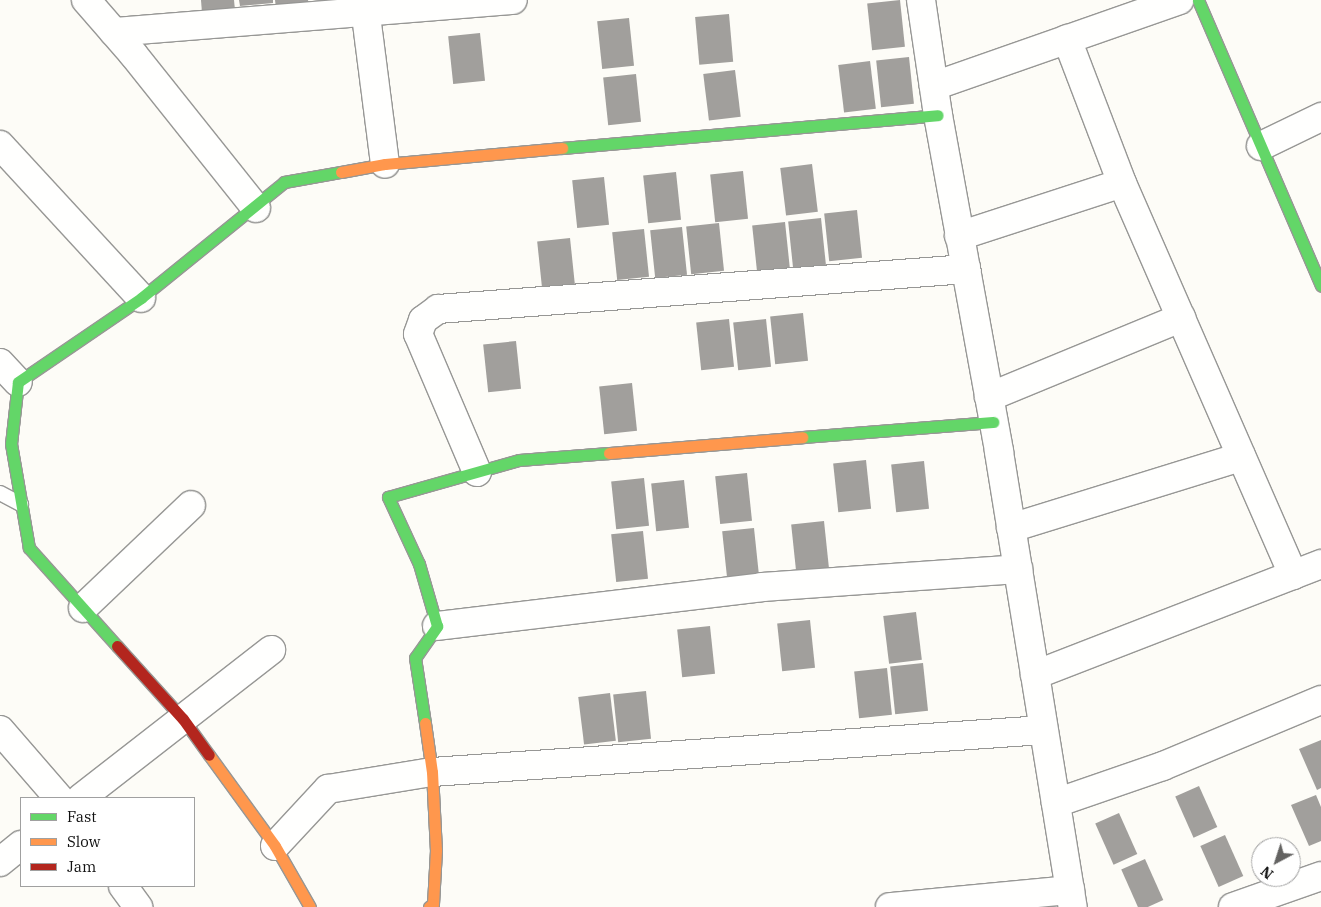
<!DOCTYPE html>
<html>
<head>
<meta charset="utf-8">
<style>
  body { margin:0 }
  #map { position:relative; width:1321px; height:907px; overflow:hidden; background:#fdfcf7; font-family:"IBM Plex Serif",serif }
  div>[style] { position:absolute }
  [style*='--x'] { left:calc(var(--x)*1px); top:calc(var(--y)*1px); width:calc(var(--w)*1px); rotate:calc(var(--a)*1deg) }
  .building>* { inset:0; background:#a19f9c; transform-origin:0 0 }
  .roads { filter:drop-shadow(1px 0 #979795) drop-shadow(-1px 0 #979795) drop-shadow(0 1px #979795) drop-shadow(0 -1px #979795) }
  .lane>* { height:14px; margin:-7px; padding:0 7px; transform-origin:7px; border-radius:7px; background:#fffffe }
  .street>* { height:28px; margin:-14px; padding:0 14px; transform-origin:14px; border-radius:14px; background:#fffffe }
  .fast>* { height:11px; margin:-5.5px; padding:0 5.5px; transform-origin:5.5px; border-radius:5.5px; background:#63d668 }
  .slow>* { height:11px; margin:-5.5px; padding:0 5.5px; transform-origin:5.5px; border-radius:5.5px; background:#ff974d }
  .jam>* { height:11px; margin:-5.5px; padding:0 5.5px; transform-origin:5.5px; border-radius:5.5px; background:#b3261e }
  span { translate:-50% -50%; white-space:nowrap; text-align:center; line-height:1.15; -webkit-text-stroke:5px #fff; paint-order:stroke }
  .legend { position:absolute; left:20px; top:797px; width:175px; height:90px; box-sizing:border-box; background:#fff; border:1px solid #a0a0a0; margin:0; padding:6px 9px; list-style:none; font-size:15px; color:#111 }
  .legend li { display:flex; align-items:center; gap:10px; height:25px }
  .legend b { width:25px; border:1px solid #a0a0a0 }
  .north { position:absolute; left:1251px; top:837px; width:50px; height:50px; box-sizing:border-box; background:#fff; border:1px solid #a0a0a0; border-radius:50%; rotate:220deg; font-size:14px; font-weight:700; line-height:20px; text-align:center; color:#111 }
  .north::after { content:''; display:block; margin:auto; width:18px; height:22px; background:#646362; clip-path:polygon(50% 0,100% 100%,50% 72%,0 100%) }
</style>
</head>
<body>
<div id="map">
  <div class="building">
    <div style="clip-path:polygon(201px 0,234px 0,235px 10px,202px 13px)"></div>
    <div style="clip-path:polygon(239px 0,273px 0,273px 3px,240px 6px)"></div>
    <div style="clip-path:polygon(275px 0,308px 0,309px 5px,276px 8px)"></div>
    <div style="left:900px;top:0;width:47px;height:33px;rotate:84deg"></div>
    <div style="left:729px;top:14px;width:48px;height:34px;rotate:85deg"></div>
    <div style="left:629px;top:18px;width:48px;height:32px;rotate:84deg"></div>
    <div style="left:480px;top:33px;width:48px;height:32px;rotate:84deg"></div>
    <div style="left:909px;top:57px;width:47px;height:33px;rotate:84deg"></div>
    <div style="left:870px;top:61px;width:48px;height:32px;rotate:83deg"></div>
    <div style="left:735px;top:70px;width:47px;height:32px;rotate:83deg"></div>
    <div style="left:636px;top:74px;width:48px;height:33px;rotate:84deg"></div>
    <div style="left:812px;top:164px;width:48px;height:32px;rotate:83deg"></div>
    <div style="left:743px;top:171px;width:48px;height:33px;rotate:84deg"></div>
    <div style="left:676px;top:172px;width:48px;height:33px;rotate:84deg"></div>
    <div style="left:604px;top:177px;width:48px;height:32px;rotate:84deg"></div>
    <div style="left:857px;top:210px;width:48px;height:33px;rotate:84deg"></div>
    <div style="left:821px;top:218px;width:48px;height:33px;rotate:84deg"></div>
    <div style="left:785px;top:222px;width:48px;height:33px;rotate:84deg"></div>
    <div style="left:719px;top:223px;width:48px;height:33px;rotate:84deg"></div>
    <div style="left:682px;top:227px;width:48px;height:32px;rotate:84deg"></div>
    <div style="left:644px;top:229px;width:48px;height:32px;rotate:84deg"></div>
    <div style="left:570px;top:238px;width:48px;height:33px;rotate:84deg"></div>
    <div style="left:803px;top:313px;width:48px;height:33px;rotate:84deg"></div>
    <div style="left:729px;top:319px;width:48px;height:33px;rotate:84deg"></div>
    <div style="left:766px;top:319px;width:48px;height:33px;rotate:84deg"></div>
    <div style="left:516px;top:341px;width:48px;height:33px;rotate:84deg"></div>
    <div style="left:632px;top:383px;width:48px;height:33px;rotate:84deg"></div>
    <div style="left:866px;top:460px;width:49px;height:33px;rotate:84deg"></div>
    <div style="left:924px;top:461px;width:48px;height:33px;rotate:84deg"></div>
    <div style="left:747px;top:473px;width:48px;height:32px;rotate:84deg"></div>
    <div style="left:644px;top:478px;width:48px;height:33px;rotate:84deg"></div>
    <div style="left:684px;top:480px;width:48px;height:33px;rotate:84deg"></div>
    <div style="left:824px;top:521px;width:48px;height:33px;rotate:84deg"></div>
    <div style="left:754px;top:528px;width:48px;height:32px;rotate:84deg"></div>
    <div style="left:643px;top:531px;width:48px;height:32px;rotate:84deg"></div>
    <div style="left:916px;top:612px;width:48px;height:33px;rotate:83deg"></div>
    <div style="left:810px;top:620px;width:48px;height:33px;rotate:84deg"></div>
    <div style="left:710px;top:626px;width:48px;height:33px;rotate:84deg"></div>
    <div style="left:923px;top:663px;width:48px;height:33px;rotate:84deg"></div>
    <div style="left:887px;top:668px;width:47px;height:33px;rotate:84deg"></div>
    <div style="left:646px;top:691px;width:48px;height:33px;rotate:84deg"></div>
    <div style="left:610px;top:693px;width:48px;height:32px;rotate:83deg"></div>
    <div style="clip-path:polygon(1321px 740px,1321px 788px,1317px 790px,1299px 749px)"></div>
    <div style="left:1199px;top:786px;width:45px;height:26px;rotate:66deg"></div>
    <div style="clip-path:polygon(1316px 795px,1321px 807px,1321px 841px,1309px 846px,1291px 805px)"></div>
    <div style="left:1119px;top:813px;width:45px;height:26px;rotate:66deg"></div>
    <div style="left:1225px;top:835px;width:45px;height:27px;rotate:66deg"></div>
    <div style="left:1145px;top:859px;width:45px;height:26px;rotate:66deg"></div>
  </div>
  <div class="roads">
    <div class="lane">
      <div style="--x:0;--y:493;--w:24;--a:28"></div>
    </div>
    <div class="street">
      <div style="--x:86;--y:0;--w:72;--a:49"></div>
      <div style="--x:133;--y:54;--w:197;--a:51.4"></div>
      <div style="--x:364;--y:0;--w:165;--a:82.7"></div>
      <div style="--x:921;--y:0;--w:116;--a:81.6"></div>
      <div style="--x:938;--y:115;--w:342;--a:79.7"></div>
      <div style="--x:999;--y:452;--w:461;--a:80.8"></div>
      <div style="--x:114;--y:32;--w:400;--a:-4.6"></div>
      <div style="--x:1067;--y:39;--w:154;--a:69.1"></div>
      <div style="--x:934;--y:86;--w:260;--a:-19.3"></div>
      <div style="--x:0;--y:145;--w:208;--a:47.3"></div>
      <div style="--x:1261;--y:146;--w:67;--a:-25.8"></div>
      <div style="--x:959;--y:236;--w:171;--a:-18"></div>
      <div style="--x:1122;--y:183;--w:428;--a:66.4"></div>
      <div style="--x:0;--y:363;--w:26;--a:47"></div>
      <div style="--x:989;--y:397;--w:208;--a:-22.4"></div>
      <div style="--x:477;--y:472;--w:150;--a:-113.1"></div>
      <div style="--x:418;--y:334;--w:15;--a:-70"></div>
      <div style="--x:423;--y:320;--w:19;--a:-36"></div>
      <div style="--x:438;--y:309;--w:530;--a:-4.33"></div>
      <div style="--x:1011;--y:528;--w:241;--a:-17.2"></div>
      <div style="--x:83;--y:608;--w:149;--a:-43.6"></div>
      <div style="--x:437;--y:626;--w:327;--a:-6.8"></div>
      <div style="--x:762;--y:587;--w:257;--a:-4"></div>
      <div style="--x:1035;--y:675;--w:307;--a:-21.2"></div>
      <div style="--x:0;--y:730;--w:90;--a:49.1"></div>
      <div style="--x:81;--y:798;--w:241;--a:-37.9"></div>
      <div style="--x:1056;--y:803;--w:113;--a:-19.1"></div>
      <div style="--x:1163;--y:766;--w:171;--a:-22.7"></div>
      <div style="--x:275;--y:846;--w:78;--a:-47.1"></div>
      <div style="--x:328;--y:789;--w:105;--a:-9.3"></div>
      <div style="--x:432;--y:772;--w:613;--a:-3.93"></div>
      <div style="--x:0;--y:862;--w:27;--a:-39"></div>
      <div style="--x:123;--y:886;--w:26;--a:54"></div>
      <div style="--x:890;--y:907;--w:181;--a:-5.4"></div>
      <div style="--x:1233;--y:907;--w:93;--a:-19.4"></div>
    </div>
    <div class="fast">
      <div style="--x:1198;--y:0;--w:311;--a:66.7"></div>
      <div style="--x:562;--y:148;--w:377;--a:-5"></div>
      <div style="--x:802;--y:437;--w:192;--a:-4.5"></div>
      <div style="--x:117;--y:646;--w:132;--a:-131.9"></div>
      <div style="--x:29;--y:548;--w:106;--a:-99.8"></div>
      <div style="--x:11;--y:444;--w:62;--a:-83.6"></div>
      <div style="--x:18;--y:382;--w:149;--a:-34.3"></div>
      <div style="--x:141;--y:298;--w:184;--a:-39"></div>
      <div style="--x:284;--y:182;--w:58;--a:-10"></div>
      <div style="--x:425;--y:723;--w:66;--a:-98.7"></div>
      <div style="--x:415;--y:658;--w:39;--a:-55"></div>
      <div style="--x:437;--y:626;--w:65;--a:-106.2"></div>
      <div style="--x:419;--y:564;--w:74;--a:-114.8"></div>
      <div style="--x:388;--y:497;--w:136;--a:-15.8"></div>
      <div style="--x:519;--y:460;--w:90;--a:-4.4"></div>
    </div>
    <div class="slow">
      <div style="--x:341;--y:172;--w:45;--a:-10.3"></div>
      <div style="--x:385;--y:164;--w:178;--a:-5.2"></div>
      <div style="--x:609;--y:453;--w:194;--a:-4.7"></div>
      <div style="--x:425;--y:723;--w:49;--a:81.9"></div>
      <div style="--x:432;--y:772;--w:78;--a:87.1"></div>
      <div style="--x:436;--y:850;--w:54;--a:93.2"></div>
      <div style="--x:433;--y:904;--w:5;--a:143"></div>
      <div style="--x:209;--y:755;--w:112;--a:54"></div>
      <div style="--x:275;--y:846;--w:70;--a:60.2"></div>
    </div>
    <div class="jam">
      <div style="--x:117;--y:646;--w:98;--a:47.9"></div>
      <div style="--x:183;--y:719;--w:44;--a:54.2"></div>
    </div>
  </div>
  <ul class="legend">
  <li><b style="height:6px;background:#63d668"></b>Fast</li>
  <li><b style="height:6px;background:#ff974d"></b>Slow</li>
  <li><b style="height:6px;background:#b3261e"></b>Jam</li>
  </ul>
  <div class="north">N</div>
</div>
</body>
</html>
